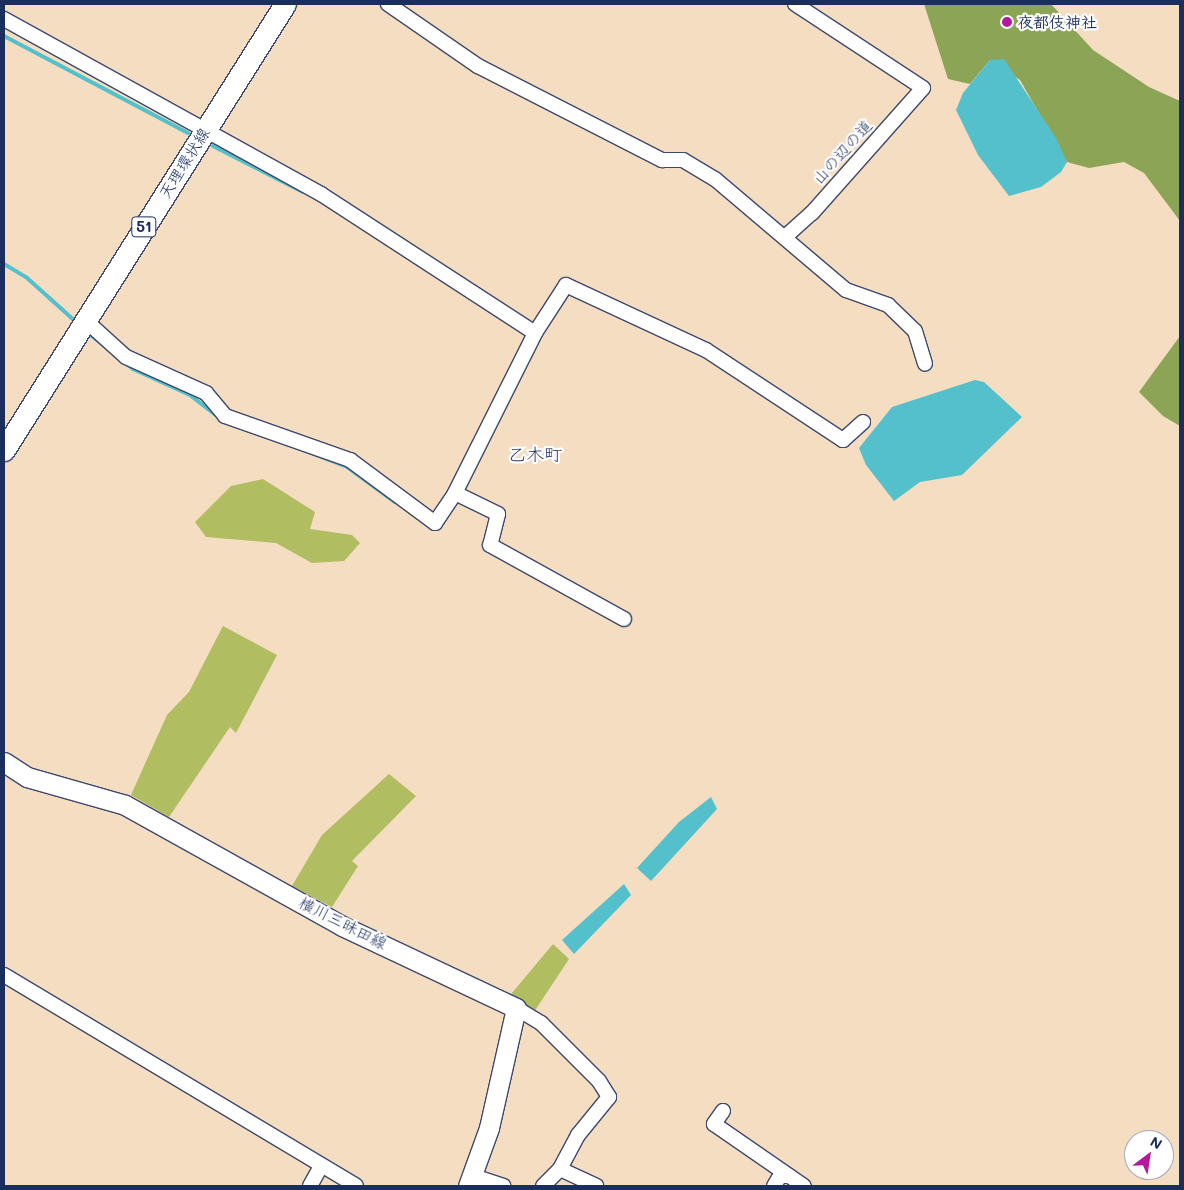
<!DOCTYPE html>
<html>
<head>
<meta charset="utf-8">
<style>
  body { margin:0 }
  #map { position:relative; width:1184px; height:1190px; overflow:hidden; background:#f4ddc1; font-family:Mali,"Klee One",sans-serif }
  div>[style] { position:absolute }
  [style*='--x'] { left:calc(var(--x)*1px); top:calc(var(--y)*1px); width:calc(var(--w)*1px); rotate:calc(var(--a)*1deg) }
  .green>* { inset:0; background:#b0bd60 }
  .forest>* { inset:0; background:#8ca456 }
  .water>* { inset:0; background:#53c0cc }
  .stream>* { height:4px; margin:-2px; padding:0 2px; transform-origin:2px; border-radius:2px; background:#53c0cc }
  .roads { filter:drop-shadow(1px 0 #3c496d) drop-shadow(-1px 0 #3c496d) drop-shadow(0 1px #3c496d) drop-shadow(0 -1px #3c496d) }
  .minor>* { height:14px; margin:-7px; padding:0 7px; transform-origin:7px; border-radius:7px; background:#fff }
  .secondary>* { height:19px; margin:-9.5px; padding:0 9.5px; transform-origin:9.5px; border-radius:9.5px; background:#fff }
  .primary>* { height:21px; margin:-10.5px; padding:0 10.5px; transform-origin:10.5px; border-radius:10.5px; background:#fff }
  .dots>* { width:14px; height:14px; translate:-50% -50%; box-sizing:border-box; border:2px solid #fff; border-radius:50% }
  span { translate:-50% -50%; white-space:nowrap; text-align:center; line-height:1.15; -webkit-text-stroke:4.5px #fff; paint-order:stroke }
  .shield-label span { padding:1px 4px; background:#fff; border:1px solid; border-radius:4px; -webkit-text-stroke-width:0 }
  .shield-label { font-size:15px; color:#1b2f5e; font-weight:700 }
  .poi-label { font-size:16px; color:#1b2f5e; font-weight:700 }
  .left { translate:0 -50%; text-align:left }
  .street-label { font-size:16px; color:#1b2f5e }
  .neighbourhood-label { font-size:18px; color:#1b2f5e }
  .frame { position:absolute; inset:0; border:5px solid #1b2f5e; pointer-events:none }
  .north { position:absolute; left:1124px; top:1130px; width:50px; height:50px; box-sizing:border-box; background:#fff; border:1px solid #a4acbf; border-radius:50%; rotate:31deg; font-size:14px; font-weight:700; line-height:20px; text-align:center; color:#1b2f5e }
  .north::after { content:''; display:block; margin:auto; width:18px; height:22px; background:#b5179e; clip-path:polygon(50% 0,100% 100%,50% 72%,0 100%) }
</style>
</head>
<body>
<div id="map">
  <div class="green">
    <div style="clip-path:polygon(263px 479px,315px 512px,310px 529px,352px 535px,360px 543px,344px 561px,312px 563px,276px 543px,206px 537px,195px 522px,231px 486px)"></div>
    <div style="clip-path:polygon(223px 626px,277px 655px,236px 733px,230px 727px,169px 817px,131px 795px,167px 715px,189px 692px)"></div>
    <div style="clip-path:polygon(389px 774px,416px 796px,352px 861px,358px 866px,332px 907px,292px 886px,322px 835px)"></div>
    <div style="clip-path:polygon(553px 944px,569px 959px,532px 1015px,507px 999px)"></div>
  </div>
  <div class="forest">
    <div style="clip-path:polygon(924px 4px,1051px 4px,1093px 50px,1149px 87px,1180px 101px,1180px 221px,1144px 173px,1124px 162px,1089px 168px,1067px 162px,1020px 80px,990px 60px,970px 84px,948px 79px)"></div>
    <div style="clip-path:polygon(1180px 336px,1180px 426px,1163px 416px,1139px 392px)"></div>
  </div>
  <div class="water">
    <div style="clip-path:polygon(1004px 59px,1056px 138px,1067px 162px,1061px 172px,1041px 187px,1009px 196px,978px 155px,956px 110px,963px 93px,990px 60px)"></div>
    <div style="clip-path:polygon(975px 380px,984px 382px,1022px 417px,962px 475px,920px 482px,894px 501px,866px 465px,859px 448px,892px 407px)"></div>
    <div style="clip-path:polygon(711px 797px,717px 809px,651px 881px,637px 868px,679px 822px)"></div>
    <div style="clip-path:polygon(624px 884px,631px 895px,574px 954px,562px 940px)"></div>
  </div>
  <div class="stream">
    <div style="--x:4;--y:36;--w:208;--a:27.8"></div>
    <div style="--x:213;--y:146;--w:101;--a:27.1"></div>
    <div style="--x:4;--y:264;--w:26;--a:31"></div>
    <div style="--x:26;--y:277;--w:67;--a:42"></div>
    <div style="--x:87;--y:332;--w:59;--a:38.8"></div>
    <div style="--x:133;--y:369;--w:63;--a:24.5"></div>
    <div style="--x:190;--y:395;--w:41;--a:38"></div>
    <div style="--x:311;--y:453;--w:39;--a:21"></div>
    <div style="--x:347;--y:467;--w:59;--a:36.1"></div>
  </div>
  <div class="roads">
    <div class="minor">
      <div style="--x:388;--y:4;--w:109;--a:34.6"></div>
      <div style="--x:478;--y:66;--w:207;--a:27.1"></div>
      <div style="--x:662;--y:160;--w:21;--a:0"></div>
      <div style="--x:683;--y:160;--w:37;--a:31"></div>
      <div style="--x:715;--y:179;--w:172;--a:40.3"></div>
      <div style="--x:846;--y:290;--w:45;--a:19.7"></div>
      <div style="--x:888;--y:305;--w:37;--a:44"></div>
      <div style="--x:915;--y:331;--w:34;--a:73"></div>
      <div style="--x:4;--y:19;--w:362;--a:28.9"></div>
      <div style="--x:321;--y:194;--w:255;--a:33"></div>
      <div style="--x:535;--y:333;--w:57;--a:-57.1"></div>
      <div style="--x:566;--y:285;--w:154;--a:24.9"></div>
      <div style="--x:706;--y:350;--w:164;--a:33.3"></div>
      <div style="--x:843;--y:440;--w:27;--a:-42"></div>
      <div style="--x:785;--y:237;--w:36;--a:-42"></div>
      <div style="--x:812;--y:213;--w:167;--a:-48.4"></div>
      <div style="--x:923;--y:88;--w:153;--a:-146.7"></div>
      <div style="--x:85;--y:320;--w:55;--a:42.1"></div>
      <div style="--x:126;--y:357;--w:88;--a:24.2"></div>
      <div style="--x:206;--y:393;--w:30;--a:50"></div>
      <div style="--x:225;--y:416;--w:133;--a:19.4"></div>
      <div style="--x:350;--y:460;--w:106;--a:36.5"></div>
      <div style="--x:435;--y:523;--w:36;--a:-56"></div>
      <div style="--x:455;--y:493;--w:48;--a:26"></div>
      <div style="--x:498;--y:514;--w:32;--a:104"></div>
      <div style="--x:490;--y:545;--w:153;--a:28.9"></div>
      <div style="--x:455;--y:493;--w:179;--a:-63.4"></div>
      <div style="--x:4;--y:975;--w:410;--a:30.9"></div>
      <div style="--x:516;--y:1008;--w:29;--a:31"></div>
      <div style="--x:541;--y:1023;--w:82;--a:45"></div>
      <div style="--x:599;--y:1081;--w:19;--a:58"></div>
      <div style="--x:609;--y:1097;--w:49;--a:129.2"></div>
      <div style="--x:578;--y:1135;--w:38;--a:118"></div>
      <div style="--x:560;--y:1169;--w:24;--a:135"></div>
      <div style="--x:723;--y:1111;--w:16;--a:125"></div>
      <div style="--x:714;--y:1124;--w:109;--a:34.6"></div>
      <div style="--x:560;--y:1169;--w:40;--a:25"></div>
      <div style="--x:473;--y:1176;--w:32;--a:18"></div>
      <div style="--x:310;--y:1186;--w:23;--a:-61"></div>
      <div style="--x:774;--y:1186;--w:12;--a:-59"></div>
      <div style="--x:780;--y:1176;--w:9;--a:0"></div>
    </div>
    <div class="secondary">
      <div style="--x:4;--y:762;--w:27;--a:33"></div>
      <div style="--x:27;--y:777;--w:102;--a:15.9"></div>
      <div style="--x:125;--y:805;--w:248;--a:29.1"></div>
      <div style="--x:342;--y:926;--w:192;--a:25.2"></div>
      <div style="--x:516;--y:1008;--w:123;--a:102.7"></div>
      <div style="--x:489;--y:1128;--w:62;--a:109.9"></div>
    </div>
    <div class="primary">
      <div style="--x:4;--y:450;--w:527;--a:-57.79"></div>
    </div>
  </div>
  <div class="dots">
    <div style="left:1007px;top:22px;background:#b5179e"></div>
  </div>
  <div class="shield-label">
    <span style="left:144px;top:227px">51</span>
  </div>
  <div class="poi-label">
    <span class="left" style="left:1017px;top:22px">夜都伎神社</span>
  </div>
  <div class="street-label">
    <span style="left:842px;top:152px;rotate:-48deg">山の辺の道</span>
    <span style="left:184px;top:163px;rotate:-58deg">天理環状線</span>
    <span style="left:343px;top:923px;rotate:27deg">横川三昧田線</span>
  </div>
  <div class="neighbourhood-label">
    <span style="left:535px;top:454px">乙木町</span>
  </div>
  <div class="frame"></div>
  <div class="north">N</div>
</div>
</body>
</html>
